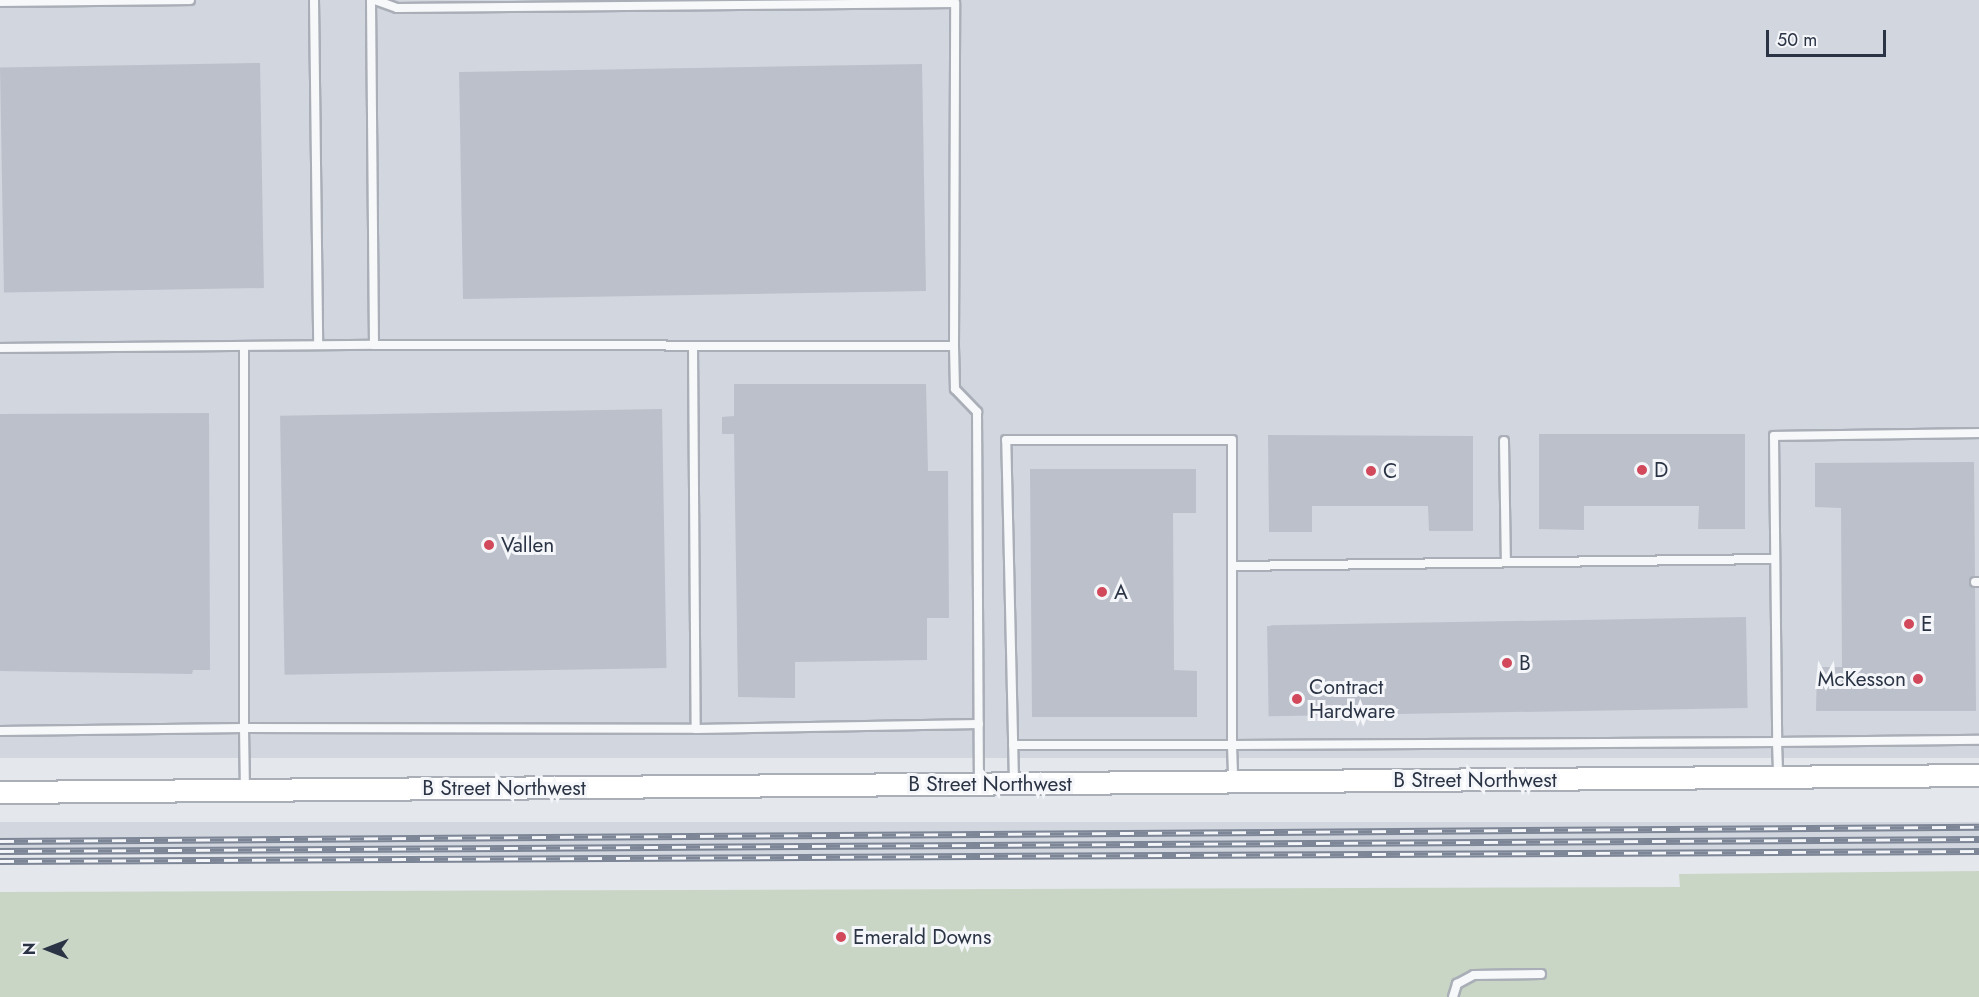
<!DOCTYPE html>
<html>
<head>
<meta charset="utf-8">
<style>
  body { margin:0 }
  #map { position:relative; width:1979px; height:997px; overflow:hidden; background:#e4e7ec; font-family:Jost,sans-serif }
  div>[style] { position:absolute }
  [style*='--x'] { left:calc(var(--x)*1px); top:calc(var(--y)*1px); width:calc(var(--w)*1px); rotate:calc(var(--a)*1deg) }
  .built>* { inset:0; background:#d2d6de; transform-origin:0 0 }
  .green>* { inset:0; background:#c9d6c5 }
  .building>* { inset:0; background:#bbc0ca; transform-origin:0 0 }
  .roads { filter:drop-shadow(2px 0 #a9aeb7) drop-shadow(-2px 0 #a9aeb7) drop-shadow(0 2px #a9aeb7) drop-shadow(0 -2px #a9aeb7) }
  .lane>* { height:8px; margin:-4px; padding:0 4px; transform-origin:4px; border-radius:4px; background:#f7f8fa }
  .secondary>* { height:21px; margin:-10.5px; padding:0 10.5px; transform-origin:10.5px; border-radius:10.5px; background:#fff }
  .rail>* { height:7px; margin-top:-3.5px; transform-origin:0; background:repeating-linear-gradient(90deg,#f4f6f9 0 14px,#7d8696 0 28px); box-sizing:border-box; border-block:2px solid #7d8696 }
  .dots>* { width:16px; height:16px; translate:-50% -50%; box-sizing:border-box; border:3px solid #f4f6f9; border-radius:50% }
  span { translate:-50% -50%; white-space:nowrap; text-align:center; line-height:1.15; -webkit-text-stroke:6px #f4f6f9; paint-order:stroke }
  .poi-label { font-size:21px; color:#2b3445 }
  .left { translate:0 -50%; text-align:left }
  .right { translate:-100% -50%; text-align:right }
  .street-label { font-size:21px; color:#2b3445 }
  .north { position:absolute; left:18px; top:919px; width:60px; height:60px; -webkit-text-stroke:4px #f4f6f9; paint-order:stroke; rotate:270deg; font-size:16px; font-weight:700; line-height:24px; text-align:center; color:#2b3445 }
  .north::after { content:''; display:block; margin:auto; width:21px; height:27px; background:#2b3445; clip-path:polygon(50% 0,100% 100%,50% 72%,0 100%) }
  .scale { position:absolute; left:1766px; top:30px; width:120px; height:27px; box-sizing:border-box; border:3px solid #2b3445; border-top:0; padding-left:8px; font-size:18px; line-height:21px; white-space:nowrap; color:#2b3445; -webkit-text-stroke:4px #f4f6f9; paint-order:stroke }
</style>
</head>
<body>
<div id="map">
  <div class="built">
    <div style="left:0;top:0;width:1979px;height:758px"></div>
    <div style="left:1979px;top:822px;width:33px;height:1979px;rotate:90deg"></div>
  </div>
  <div class="green">
    <div style="clip-path:polygon(1979px 871px,1979px 997px,0 997px,0 892px,1680px 887px,1679px 874px)"></div>
  </div>
  <div class="building">
    <div style="left:260px;top:63px;width:225px;height:260px;rotate:89deg"></div>
    <div style="left:922px;top:64px;width:227px;height:463px;rotate:89deg"></div>
    <div style="clip-path:polygon(734px 384px,926px 384px,928px 471px,948px 471px,949px 618px,927px 618px,927px 660px,795px 662px,795px 698px,738px 697px,734px 434px,722px 434px,722px 417px,734px 416px)"></div>
    <div style="left:662px;top:409px;width:259px;height:382px;rotate:89deg"></div>
    <div style="clip-path:polygon(209px 413px,210px 670px,193px 670px,192px 674px,0 671px,0 414px)"></div>
    <div style="clip-path:polygon(1539px 434px,1745px 434px,1745px 529px,1698px 529px,1699px 506px,1584px 506px,1584px 530px,1539px 529px)"></div>
    <div style="clip-path:polygon(1268px 435px,1473px 436px,1473px 531px,1429px 531px,1428px 506px,1312px 506px,1312px 532px,1269px 532px)"></div>
    <div style="clip-path:polygon(1974px 462px,1975px 576px,1969px 583px,1975px 588px,1976px 711px,1816px 711px,1817px 667px,1842px 667px,1841px 508px,1815px 507px,1815px 463px)"></div>
    <div style="clip-path:polygon(1030px 469px,1196px 469px,1196px 513px,1173px 513px,1174px 670px,1197px 671px,1197px 717px,1032px 717px)"></div>
    <div style="left:1746px;top:617px;width:91px;height:479px;rotate:89deg"></div>
  </div>
  <div class="roads">
    <div class="lane">
      <div style="--x:314;--y:0;--w:345;--a:89.3"></div>
      <div style="--x:0;--y:2;--w:190;--a:-0.6"></div>
      <div style="--x:374;--y:345;--w:580;--a:0.1"></div>
      <div style="--x:954;--y:346;--w:343;--a:-89.8"></div>
      <div style="--x:955;--y:3;--w:558;--a:179.49"></div>
      <div style="--x:397;--y:8;--w:23;--a:-160"></div>
      <div style="--x:244;--y:346;--w:382;--a:90"></div>
      <div style="--x:244;--y:728;--w:452;--a:0.1"></div>
      <div style="--x:693;--y:346;--w:383;--a:89.6"></div>
      <div style="--x:696;--y:729;--w:283;--a:-1"></div>
      <div style="--x:954;--y:346;--w:43;--a:88.7"></div>
      <div style="--x:955;--y:389;--w:32;--a:46"></div>
      <div style="--x:977;--y:412;--w:370;--a:89.7"></div>
      <div style="--x:0;--y:348;--w:374;--a:-0.5"></div>
      <div style="--x:374;--y:345;--w:345;--a:-90.5"></div>
      <div style="--x:1979;--y:433;--w:205;--a:179.2"></div>
      <div style="--x:1774;--y:436;--w:306;--a:89.4"></div>
      <div style="--x:1777;--y:742;--w:202;--a:-0.6"></div>
      <div style="--x:1504;--y:441;--w:121;--a:89.1"></div>
      <div style="--x:1232;--y:566;--w:179;--a:90"></div>
      <div style="--x:1232;--y:745;--w:545;--a:-0.32"></div>
      <div style="--x:1777;--y:742;--w:33;--a:88"></div>
      <div style="--x:1975;--y:582;--w:4;--a:0"></div>
      <div style="--x:0;--y:731;--w:244;--a:-0.7"></div>
      <div style="--x:244;--y:728;--w:61;--a:89.1"></div>
      <div style="--x:1013;--y:745;--w:219;--a:0"></div>
      <div style="--x:1232;--y:745;--w:34;--a:88"></div>
      <div style="--x:1014;--y:782;--w:342;--a:-91.3"></div>
      <div style="--x:1006;--y:440;--w:226;--a:0"></div>
      <div style="--x:1232;--y:440;--w:126;--a:90"></div>
      <div style="--x:1232;--y:566;--w:543;--a:-0.74"></div>
      <div style="--x:1453;--y:997;--w:14;--a:-73"></div>
      <div style="--x:1457;--y:984;--w:19;--a:-28"></div>
      <div style="--x:1474;--y:975;--w:67;--a:-0.9"></div>
    </div>
    <div class="secondary">
      <div style="--x:0;--y:792;--w:1979;--a:-0.49"></div>
    </div>
  </div>
  <div class="rail">
    <div style="--x:0;--y:841;--w:1979;--a:-0.41"></div>
    <div style="--x:0;--y:851;--w:1979;--a:-0.35"></div>
    <div style="--x:0;--y:861;--w:1979;--a:-0.29"></div>
  </div>
  <div class="dots">
    <div style="left:1642px;top:470px;background:#d1495b"></div>
    <div style="left:1371px;top:471px;background:#d1495b"></div>
    <div style="left:489px;top:545px;background:#d1495b"></div>
    <div style="left:1102px;top:592px;background:#d1495b"></div>
    <div style="left:1909px;top:624px;background:#d1495b"></div>
    <div style="left:1507px;top:663px;background:#d1495b"></div>
    <div style="left:1918px;top:679px;background:#d1495b"></div>
    <div style="left:1297px;top:699px;background:#d1495b"></div>
    <div style="left:841px;top:937px;background:#d1495b"></div>
  </div>
  <div class="poi-label">
    <span class="left" style="left:1654px;top:470px">D</span>
    <span class="left" style="left:1383px;top:471px">C</span>
    <span class="left" style="left:501px;top:545px">Vallen</span>
    <span class="left" style="left:1114px;top:592px">A</span>
    <span class="left" style="left:1921px;top:624px">E</span>
    <span class="left" style="left:1519px;top:663px">B</span>
    <span class="right" style="left:1906px;top:679px">McKesson</span>
    <span class="left" style="left:1309px;top:699px">Contract<br>Hardware</span>
    <span class="left" style="left:853px;top:937px">Emerald Downs</span>
  </div>
  <div class="street-label">
    <span style="left:1475px;top:780px">B Street Northwest</span>
    <span style="left:990px;top:784px">B Street Northwest</span>
    <span style="left:504px;top:788px">B Street Northwest</span>
  </div>
  <div class="north">N</div>
  <div class="scale">50 m</div>
</div>
</body>
</html>
